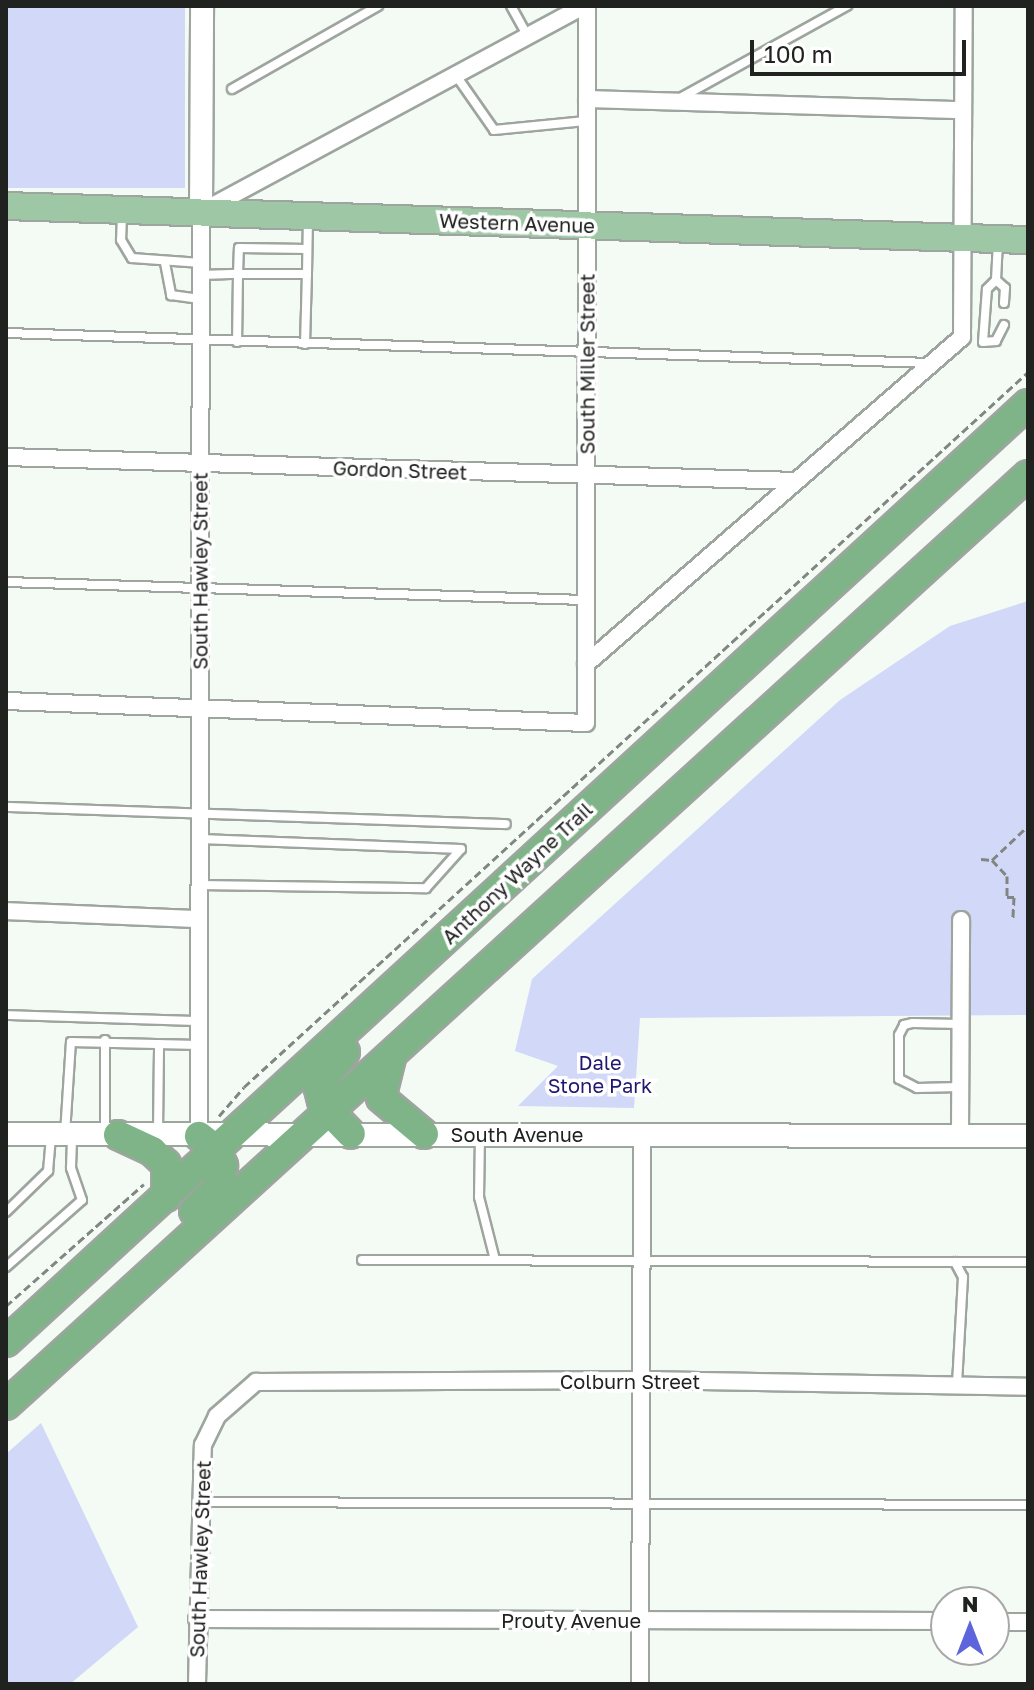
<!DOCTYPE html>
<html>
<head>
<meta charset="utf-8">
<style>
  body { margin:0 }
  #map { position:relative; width:1034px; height:1690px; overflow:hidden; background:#f3fbf4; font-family:"Golos Text",sans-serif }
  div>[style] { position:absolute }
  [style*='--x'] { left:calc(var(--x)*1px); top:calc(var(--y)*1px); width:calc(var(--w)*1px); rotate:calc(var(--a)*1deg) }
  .green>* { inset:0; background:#d2d8f7; transform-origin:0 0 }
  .path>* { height:3px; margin-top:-1.5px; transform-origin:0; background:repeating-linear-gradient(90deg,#818682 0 8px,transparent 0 12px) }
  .roads { filter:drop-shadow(2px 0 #9da59e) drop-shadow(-2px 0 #9da59e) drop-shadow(0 2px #9da59e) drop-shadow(0 -2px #9da59e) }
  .service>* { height:8px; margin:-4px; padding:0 4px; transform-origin:4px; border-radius:4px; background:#fff }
  .minor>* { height:16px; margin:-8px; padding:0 8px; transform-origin:8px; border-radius:8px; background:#fff }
  .tertiary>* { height:22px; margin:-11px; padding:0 11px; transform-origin:11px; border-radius:11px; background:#fff }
  .primary>* { height:26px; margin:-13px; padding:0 13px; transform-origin:13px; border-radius:13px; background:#9ec7a5 }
  .trunk>* { height:28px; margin:-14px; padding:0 14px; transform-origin:14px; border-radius:14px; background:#7eb487 }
  span { translate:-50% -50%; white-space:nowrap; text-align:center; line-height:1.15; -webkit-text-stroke:7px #fff; paint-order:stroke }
  .street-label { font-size:20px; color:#202220 }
  .park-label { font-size:20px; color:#1f1770 }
  .frame { position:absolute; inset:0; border:8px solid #202220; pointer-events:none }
  .north { position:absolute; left:930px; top:1586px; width:80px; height:80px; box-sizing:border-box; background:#fff; border:2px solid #a6a7a6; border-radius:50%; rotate:0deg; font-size:22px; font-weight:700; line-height:32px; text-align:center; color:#202220 }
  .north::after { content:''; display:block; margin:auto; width:28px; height:36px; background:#5d64dc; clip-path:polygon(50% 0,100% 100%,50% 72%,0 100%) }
  .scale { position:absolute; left:750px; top:40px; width:216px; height:36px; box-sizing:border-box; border:4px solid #202220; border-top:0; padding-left:10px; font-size:24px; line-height:28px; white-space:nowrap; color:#202220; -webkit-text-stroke:6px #fff; paint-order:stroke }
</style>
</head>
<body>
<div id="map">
  <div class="green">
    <div style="left:6px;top:6px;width:179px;height:182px"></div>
    <div style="clip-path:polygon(1028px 601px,1028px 1015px,640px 1018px,634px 1108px,518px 1106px,558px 1066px,515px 1051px,532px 979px,840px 700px,950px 626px)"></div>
    <div style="clip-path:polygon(41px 1423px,138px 1627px,70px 1684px,6px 1684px,6px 1454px)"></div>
  </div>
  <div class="path">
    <div style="--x:981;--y:859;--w:11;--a:5"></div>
    <div style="--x:992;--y:860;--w:22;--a:47"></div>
    <div style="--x:1007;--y:876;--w:21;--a:90"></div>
    <div style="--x:1007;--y:897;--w:7;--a:0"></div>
    <div style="--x:1014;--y:897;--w:22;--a:93"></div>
    <div style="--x:992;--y:860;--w:50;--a:-43.4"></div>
    <div style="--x:219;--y:1116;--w:38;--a:-49"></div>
    <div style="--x:244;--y:1087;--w:1061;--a:-42.36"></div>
    <div style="--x:6;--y:1306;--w:184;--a:-41.5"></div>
  </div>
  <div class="roads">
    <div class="service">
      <div style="--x:511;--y:6;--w:33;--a:61"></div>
      <div style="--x:455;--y:74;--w:68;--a:55.1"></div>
      <div style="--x:494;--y:130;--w:92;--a:-5.6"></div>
      <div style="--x:232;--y:89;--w:168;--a:-29.6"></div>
      <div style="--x:680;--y:98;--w:191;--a:-28.9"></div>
      <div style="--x:122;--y:214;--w:26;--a:92"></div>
      <div style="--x:121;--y:240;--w:21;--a:59"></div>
      <div style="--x:132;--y:258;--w:69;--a:4.1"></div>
      <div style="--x:165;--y:263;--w:33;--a:79"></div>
      <div style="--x:171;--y:295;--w:29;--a:8"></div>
      <div style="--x:307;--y:274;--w:55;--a:-89"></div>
      <div style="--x:201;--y:275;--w:37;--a:-2"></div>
      <div style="--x:238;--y:274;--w:68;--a:90.8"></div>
      <div style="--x:996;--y:280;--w:36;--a:-87"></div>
      <div style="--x:1004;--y:325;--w:18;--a:117"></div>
      <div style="--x:996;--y:341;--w:13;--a:176"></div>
      <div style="--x:983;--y:342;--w:53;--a:-85.7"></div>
      <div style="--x:987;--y:289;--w:13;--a:-45"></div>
      <div style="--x:996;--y:280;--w:12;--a:42"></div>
      <div style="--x:1005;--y:288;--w:15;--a:94"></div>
      <div style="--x:6;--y:333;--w:925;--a:1.86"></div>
      <div style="--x:305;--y:344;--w:70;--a:-88.4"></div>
      <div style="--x:307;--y:274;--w:69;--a:180"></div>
      <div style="--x:238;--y:274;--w:26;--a:-88"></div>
      <div style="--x:239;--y:248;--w:68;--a:0.8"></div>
      <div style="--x:6;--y:582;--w:580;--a:1.78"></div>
      <div style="--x:6;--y:807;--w:500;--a:1.95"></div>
      <div style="--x:199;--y:885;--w:227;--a:0.8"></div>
      <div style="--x:426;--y:888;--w:52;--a:-48.1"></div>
      <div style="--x:461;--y:849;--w:261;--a:-177.8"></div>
      <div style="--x:6;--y:1015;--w:193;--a:1.8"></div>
      <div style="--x:960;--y:1087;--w:43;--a:178.7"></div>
      <div style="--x:917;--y:1088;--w:20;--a:-153"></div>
      <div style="--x:899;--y:1079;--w:44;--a:-90"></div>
      <div style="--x:899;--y:1035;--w:11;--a:-63"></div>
      <div style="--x:904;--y:1025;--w:9;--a:-13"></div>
      <div style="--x:913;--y:1023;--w:47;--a:1.2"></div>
      <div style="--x:105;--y:1131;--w:91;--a:-90"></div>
      <div style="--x:158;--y:1131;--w:87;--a:-89.3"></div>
      <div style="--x:65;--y:1134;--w:92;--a:-86.3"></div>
      <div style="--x:71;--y:1042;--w:128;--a:1.3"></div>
      <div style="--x:480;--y:1135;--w:62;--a:90.9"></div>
      <div style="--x:479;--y:1197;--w:65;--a:75.7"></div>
      <div style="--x:6;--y:1212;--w:59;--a:-44.3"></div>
      <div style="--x:48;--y:1171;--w:36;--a:-85"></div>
      <div style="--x:362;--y:1260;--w:666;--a:0.17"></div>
      <div style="--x:955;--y:1262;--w:17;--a:62"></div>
      <div style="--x:963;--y:1277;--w:108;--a:93.2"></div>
      <div style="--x:6;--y:1267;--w:101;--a:-41.4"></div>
      <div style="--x:82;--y:1200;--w:34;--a:-109"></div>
      <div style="--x:71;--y:1168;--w:32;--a:-88"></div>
      <div style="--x:200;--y:1502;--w:828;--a:0.21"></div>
    </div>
    <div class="minor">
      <div style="--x:587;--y:99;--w:376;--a:1.7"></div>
      <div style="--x:6;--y:457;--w:788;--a:1.74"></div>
      <div style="--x:586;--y:664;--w:498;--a:-41"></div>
      <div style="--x:962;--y:337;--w:331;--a:-89.7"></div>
      <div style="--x:6;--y:701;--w:580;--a:2.17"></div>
      <div style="--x:586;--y:723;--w:717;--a:-89.92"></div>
      <div style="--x:6;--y:911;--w:193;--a:2.4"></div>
      <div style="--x:960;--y:1134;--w:214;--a:-89.7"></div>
      <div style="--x:199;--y:1136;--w:924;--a:-89.88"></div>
      <div style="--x:201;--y:212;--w:435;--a:-28.3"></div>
      <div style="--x:197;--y:1619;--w:749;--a:0.15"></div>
      <div style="--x:994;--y:1622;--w:34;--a:0"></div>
      <div style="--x:197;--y:1684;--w:239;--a:-88.6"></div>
      <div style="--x:203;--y:1445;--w:32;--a:-64"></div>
      <div style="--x:217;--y:1416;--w:52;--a:-41.1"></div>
      <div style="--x:256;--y:1382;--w:385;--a:-0.3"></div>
      <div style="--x:641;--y:1380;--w:387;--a:1"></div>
      <div style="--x:640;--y:1684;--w:552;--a:-89.79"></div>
    </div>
    <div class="tertiary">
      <div style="--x:201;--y:212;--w:206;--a:-89.7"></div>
      <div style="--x:6;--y:1134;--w:1022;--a:0.11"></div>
    </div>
    <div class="primary">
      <div style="--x:6;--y:206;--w:1023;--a:1.91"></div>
    </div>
    <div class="trunk">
      <div style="--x:345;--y:1052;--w:43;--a:129.3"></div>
      <div style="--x:318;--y:1085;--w:21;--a:76"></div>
      <div style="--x:323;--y:1105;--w:40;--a:46"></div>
      <div style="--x:391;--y:1058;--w:41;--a:104"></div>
      <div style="--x:381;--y:1098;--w:56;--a:39.9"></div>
      <div style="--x:118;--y:1135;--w:38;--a:25"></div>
      <div style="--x:152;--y:1151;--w:19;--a:43"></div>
      <div style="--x:166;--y:1164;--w:33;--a:90"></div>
      <div style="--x:194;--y:1211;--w:32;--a:-44"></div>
      <div style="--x:217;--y:1189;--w:24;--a:-75"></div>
      <div style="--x:223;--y:1166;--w:17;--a:-111"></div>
      <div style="--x:217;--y:1150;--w:23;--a:-142"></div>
      <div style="--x:6;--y:1342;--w:1387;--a:-42.55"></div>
      <div style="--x:6;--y:1405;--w:1382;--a:-42.3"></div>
    </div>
  </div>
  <div class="street-label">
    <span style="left:517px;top:223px;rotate:2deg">Western Avenue</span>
    <span style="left:587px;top:364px;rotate:-90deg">South Miller Street</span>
    <span style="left:400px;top:470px;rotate:2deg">Gordon Street</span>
    <span style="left:200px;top:571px;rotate:-90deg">South Hawley Street</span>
    <span style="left:517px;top:873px;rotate:-43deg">Anthony Wayne Trail</span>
    <span style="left:517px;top:1134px">South Avenue</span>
    <span style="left:630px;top:1381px">Colburn Street</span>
    <span style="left:200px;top:1559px;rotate:-88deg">South Hawley Street</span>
    <span style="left:571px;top:1620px">Prouty Avenue</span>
  </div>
  <div class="park-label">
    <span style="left:600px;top:1074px">Dale<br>Stone Park</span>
  </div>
  <div class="frame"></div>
  <div class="north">N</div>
  <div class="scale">100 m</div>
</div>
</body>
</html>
